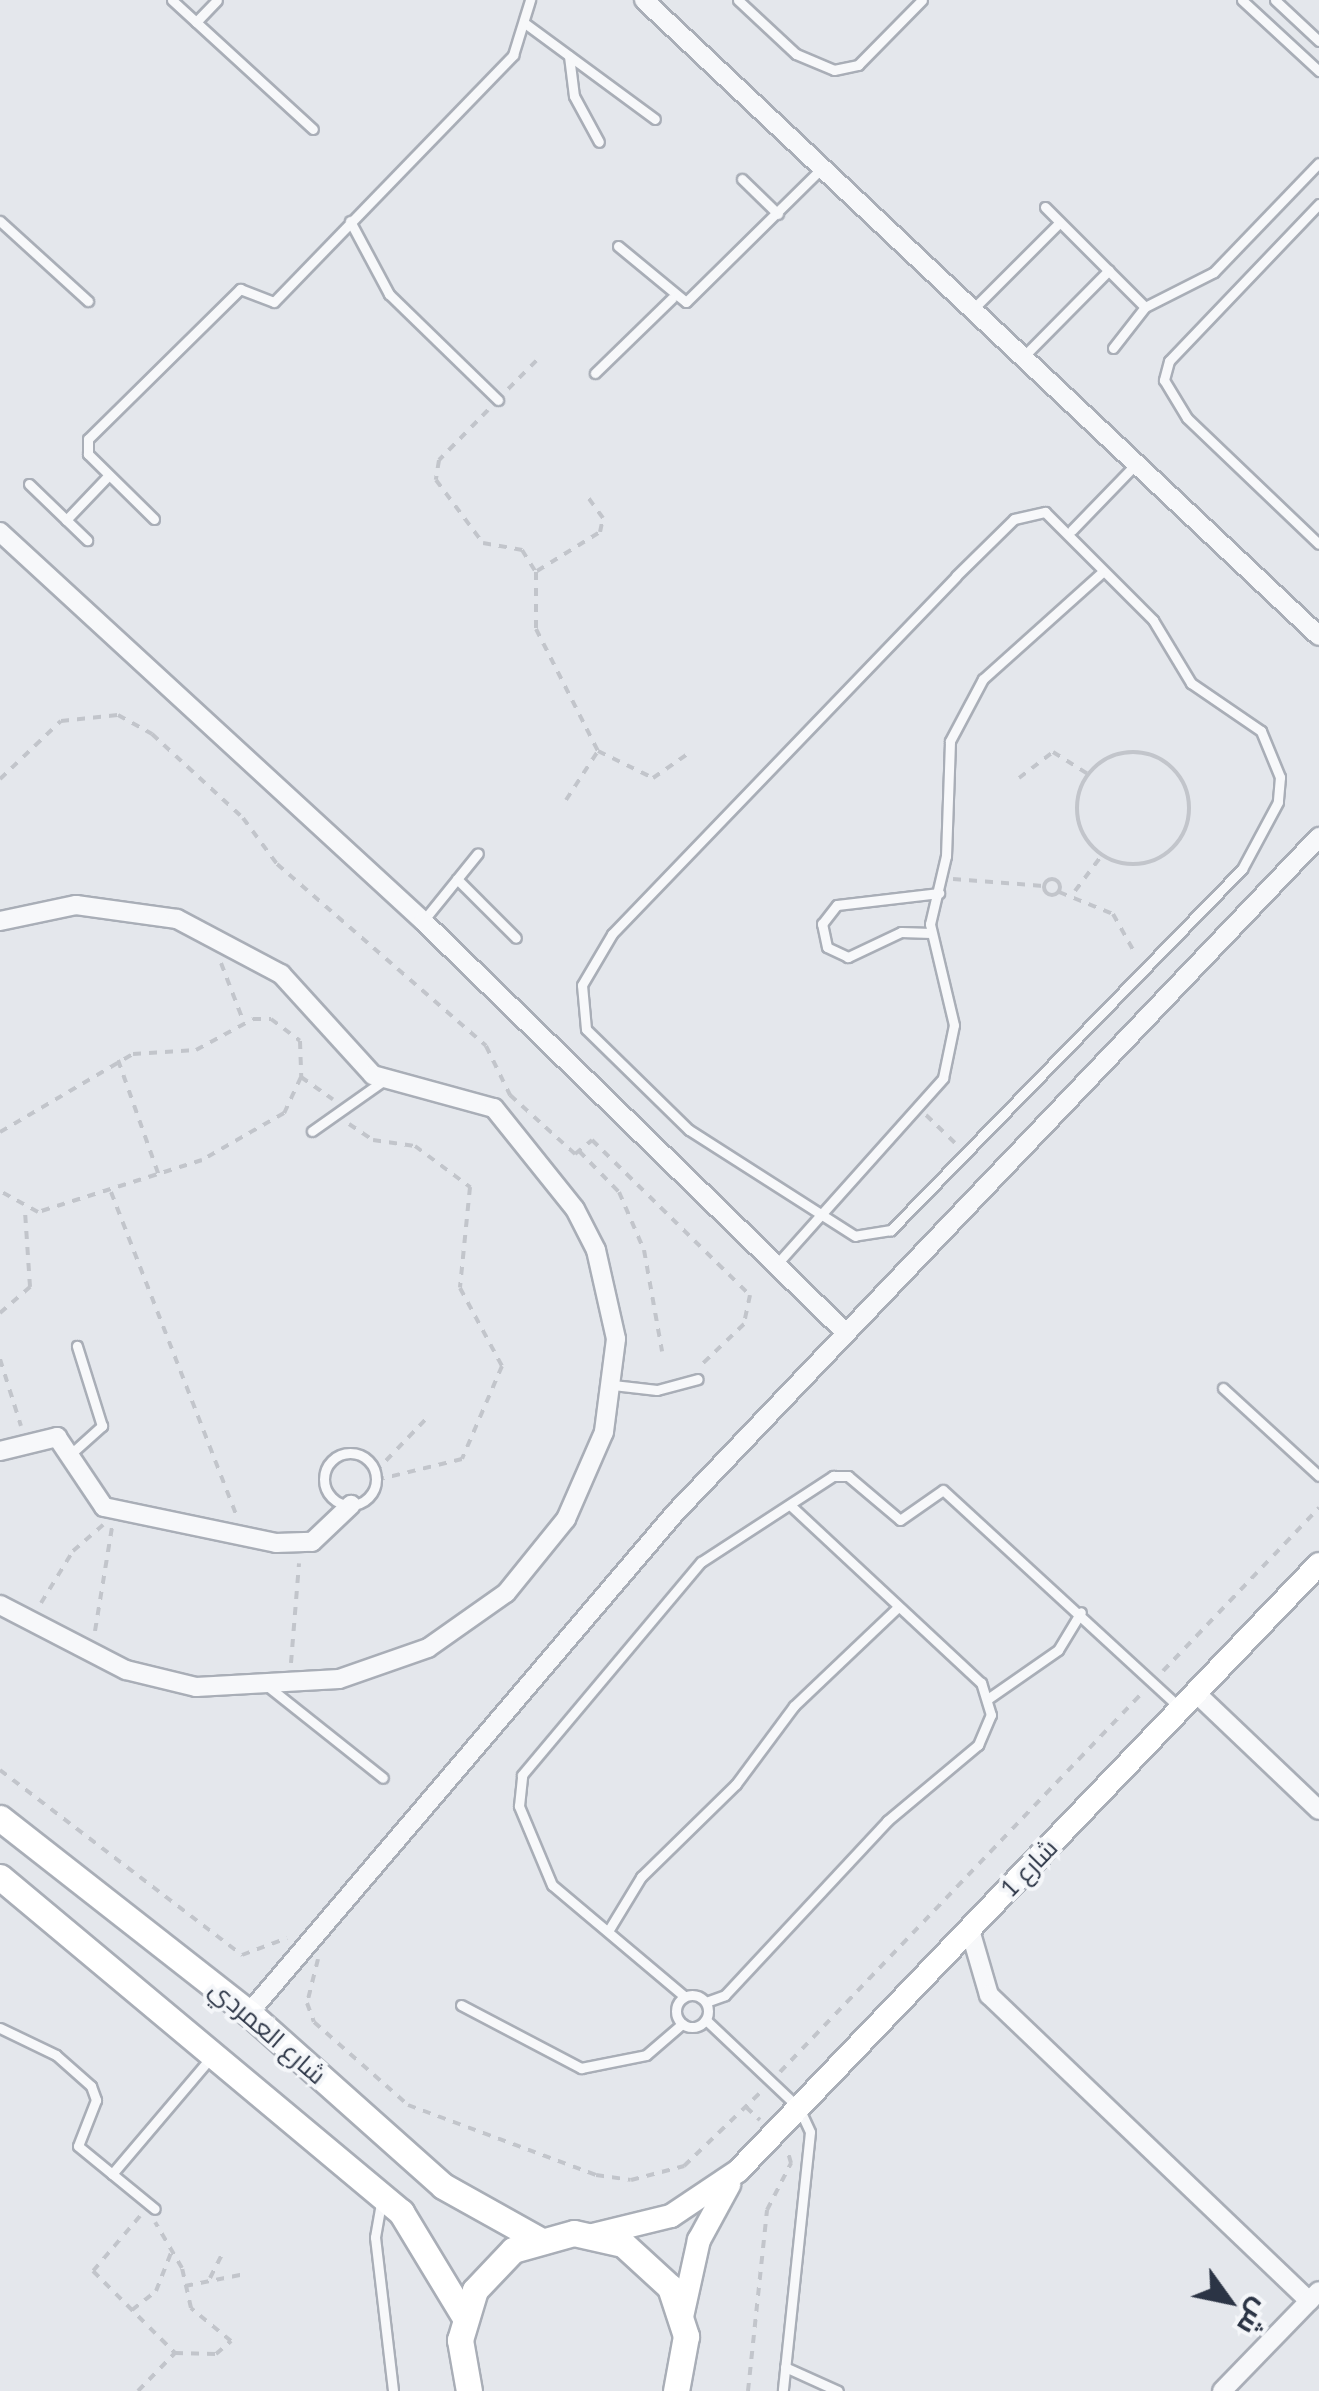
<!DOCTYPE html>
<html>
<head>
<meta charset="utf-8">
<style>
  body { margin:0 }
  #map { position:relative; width:1319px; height:2391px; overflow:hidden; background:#e4e7ec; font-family:"PT Sans",Cairo,sans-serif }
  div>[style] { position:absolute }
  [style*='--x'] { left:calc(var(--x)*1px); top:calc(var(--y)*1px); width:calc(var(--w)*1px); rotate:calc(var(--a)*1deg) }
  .path>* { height:4px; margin-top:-2px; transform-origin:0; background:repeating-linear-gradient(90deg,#c2c5cb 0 8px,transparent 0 16px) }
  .path>.ring { margin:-2px; padding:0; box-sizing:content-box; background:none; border:4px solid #c2c5cb; border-radius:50% }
  .roads { filter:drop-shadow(2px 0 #a9aeb7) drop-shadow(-2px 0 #a9aeb7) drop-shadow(0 2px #a9aeb7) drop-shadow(0 -2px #a9aeb7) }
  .lane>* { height:9px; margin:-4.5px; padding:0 4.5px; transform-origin:4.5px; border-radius:4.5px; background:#f7f8fa }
  .lane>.ring { margin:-4.5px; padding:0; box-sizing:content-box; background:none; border:9px solid #f7f8fa; border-radius:50% }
  .street>* { height:18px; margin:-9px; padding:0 9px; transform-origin:9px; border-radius:9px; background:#f7f8fa }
  .secondary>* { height:22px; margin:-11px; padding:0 11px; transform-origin:11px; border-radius:11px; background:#fff }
  .primary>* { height:25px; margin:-12.5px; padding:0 12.5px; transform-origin:12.5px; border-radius:12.5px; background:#fff }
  span { translate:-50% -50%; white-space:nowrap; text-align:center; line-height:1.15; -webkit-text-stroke:8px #f4f6f9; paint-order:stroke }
  .street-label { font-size:25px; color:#2b3445 }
  .north { position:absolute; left:1179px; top:2251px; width:100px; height:100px; -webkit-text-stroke:8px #f4f6f9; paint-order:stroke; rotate:123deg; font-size:28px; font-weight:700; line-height:40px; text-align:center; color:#2b3445 }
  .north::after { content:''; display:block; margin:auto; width:35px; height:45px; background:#2b3445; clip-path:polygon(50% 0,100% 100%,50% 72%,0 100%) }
</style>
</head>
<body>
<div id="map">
  <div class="path">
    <div style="--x:508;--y:389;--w:45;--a:-45"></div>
    <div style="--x:488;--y:410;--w:70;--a:134.4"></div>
    <div style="--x:439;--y:460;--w:20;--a:99"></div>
    <div style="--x:436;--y:480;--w:79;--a:53.3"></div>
    <div style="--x:483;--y:543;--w:40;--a:10"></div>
    <div style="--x:522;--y:550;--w:26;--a:58"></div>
    <div style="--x:536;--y:572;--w:57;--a:90"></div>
    <div style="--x:536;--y:629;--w:137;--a:63.1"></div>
    <div style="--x:598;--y:751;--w:61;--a:26.1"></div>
    <div style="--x:653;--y:778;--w:44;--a:-34.8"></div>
    <div style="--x:537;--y:571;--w:74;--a:-31.8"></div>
    <div style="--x:600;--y:532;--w:14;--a:-78"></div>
    <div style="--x:603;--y:518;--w:31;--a:-126"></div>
    <div class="ring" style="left:1077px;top:752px;width:108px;height:108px"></div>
    <div style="--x:1019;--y:778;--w:43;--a:-37.4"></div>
    <div style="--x:1053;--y:752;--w:41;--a:32.2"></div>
    <div style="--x:0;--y:779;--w:84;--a:-43.6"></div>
    <div style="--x:61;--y:721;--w:57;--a:-6"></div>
    <div style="--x:118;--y:715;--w:39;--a:29"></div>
    <div style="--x:152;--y:734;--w:124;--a:42.7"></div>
    <div style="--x:243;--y:818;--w:57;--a:53.5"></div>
    <div style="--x:277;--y:864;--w:277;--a:41"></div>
    <div style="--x:486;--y:1046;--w:55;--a:63.9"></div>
    <div style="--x:510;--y:1095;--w:88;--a:42.2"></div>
    <div style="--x:575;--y:1154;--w:22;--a:-39"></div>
    <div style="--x:592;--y:1140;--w:221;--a:44.5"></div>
    <div style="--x:750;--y:1295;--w:30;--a:102"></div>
    <div style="--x:744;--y:1324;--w:62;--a:136.3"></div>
    <div style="--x:566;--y:800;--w:59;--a:-56.9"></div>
    <div style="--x:953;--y:879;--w:90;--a:4.4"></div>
    <div class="ring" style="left:1044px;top:879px;width:12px;height:12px"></div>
    <div style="--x:1075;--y:891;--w:45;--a:-53.1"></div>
    <div style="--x:1059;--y:892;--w:58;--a:22.2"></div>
    <div style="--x:1113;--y:914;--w:47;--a:60.7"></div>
    <div style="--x:221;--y:963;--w:64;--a:69"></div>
    <div style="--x:118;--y:1060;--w:123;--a:70.5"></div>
    <div style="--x:301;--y:1077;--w:39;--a:35"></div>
    <div style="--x:926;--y:1115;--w:40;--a:44"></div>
    <div style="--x:349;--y:1124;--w:29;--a:34"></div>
    <div style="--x:373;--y:1140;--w:42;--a:8.1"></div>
    <div style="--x:415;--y:1146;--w:69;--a:36.7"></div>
    <div style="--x:470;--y:1187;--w:101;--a:95.7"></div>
    <div style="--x:460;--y:1288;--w:89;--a:61.7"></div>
    <div style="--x:502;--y:1366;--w:101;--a:113.3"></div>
    <div style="--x:462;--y:1459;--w:89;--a:166.3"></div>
    <div style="--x:0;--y:1132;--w:154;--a:-30.4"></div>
    <div style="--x:133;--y:1054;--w:63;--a:-3.6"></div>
    <div style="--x:196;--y:1050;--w:65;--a:-28.5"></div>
    <div style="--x:253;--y:1019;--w:18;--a:0"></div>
    <div style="--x:271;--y:1019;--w:36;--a:37"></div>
    <div style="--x:300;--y:1041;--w:36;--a:88"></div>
    <div style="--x:301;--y:1077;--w:40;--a:115"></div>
    <div style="--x:284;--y:1113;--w:95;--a:150.2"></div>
    <div style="--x:202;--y:1160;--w:172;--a:162.4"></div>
    <div style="--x:38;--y:1212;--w:43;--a:-151.1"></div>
    <div style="--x:579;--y:1151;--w:57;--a:45.7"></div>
    <div style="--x:619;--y:1192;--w:63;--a:66.7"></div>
    <div style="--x:644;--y:1250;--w:103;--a:79.9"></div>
    <div style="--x:111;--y:1192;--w:345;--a:68.8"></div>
    <div style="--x:0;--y:1313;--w:40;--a:-41"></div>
    <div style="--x:30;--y:1287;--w:76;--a:-93.8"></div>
    <div style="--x:0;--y:1359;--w:70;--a:72.6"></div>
    <div style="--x:375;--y:1472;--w:74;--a:-46.1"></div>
    <div style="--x:41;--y:1603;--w:61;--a:-58.4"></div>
    <div style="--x:73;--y:1551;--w:40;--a:-41"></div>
    <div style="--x:95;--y:1631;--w:105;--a:-80.7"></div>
    <div style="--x:291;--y:1663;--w:100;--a:-85.4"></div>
    <div style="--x:1163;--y:1671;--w:226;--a:-46.3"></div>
    <div style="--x:0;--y:1770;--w:305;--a:37.4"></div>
    <div style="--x:242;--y:1955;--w:48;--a:-20.7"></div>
    <div style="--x:318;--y:1959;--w:45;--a:104"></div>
    <div style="--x:307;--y:2003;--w:20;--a:70"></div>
    <div style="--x:314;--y:2022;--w:125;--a:41.4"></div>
    <div style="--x:408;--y:2105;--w:201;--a:20.4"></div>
    <div style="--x:596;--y:2175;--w:35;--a:8"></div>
    <div style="--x:631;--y:2180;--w:55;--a:-14.8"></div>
    <div style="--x:684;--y:2166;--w:110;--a:-43.9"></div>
    <div style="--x:780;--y:2072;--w:526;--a:-46.31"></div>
    <div style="--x:746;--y:2107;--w:19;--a:43"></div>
    <div style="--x:140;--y:2216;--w:72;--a:130.5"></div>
    <div style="--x:93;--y:2271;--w:116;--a:45"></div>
    <div style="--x:175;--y:2353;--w:41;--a:1.4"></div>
    <div style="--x:216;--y:2354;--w:20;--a:-41"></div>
    <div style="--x:231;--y:2341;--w:52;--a:-140.5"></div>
    <div style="--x:191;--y:2308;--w:41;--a:-102.7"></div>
    <div style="--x:182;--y:2268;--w:53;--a:-120.4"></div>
    <div style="--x:210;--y:2278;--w:30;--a:-63"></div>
    <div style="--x:185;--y:2286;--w:61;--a:-11.3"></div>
    <div style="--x:132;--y:2310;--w:31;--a:-38"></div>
    <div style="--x:156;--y:2291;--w:41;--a:-68.5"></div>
    <div style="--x:138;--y:2391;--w:53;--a:-45.8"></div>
    <div style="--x:748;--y:2391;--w:182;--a:-84"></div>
    <div style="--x:767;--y:2210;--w:53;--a:-62.9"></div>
    <div style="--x:791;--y:2163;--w:15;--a:-106"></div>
  </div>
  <div class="roads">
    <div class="lane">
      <div style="--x:172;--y:0;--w:191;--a:42.5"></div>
      <div style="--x:738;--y:0;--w:79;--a:43"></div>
      <div style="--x:796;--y:54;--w:41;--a:22.8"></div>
      <div style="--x:834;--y:70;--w:25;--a:-12"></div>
      <div style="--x:858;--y:65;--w:91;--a:-45.4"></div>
      <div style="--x:1242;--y:0;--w:105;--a:42.7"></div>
      <div style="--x:1275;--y:0;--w:60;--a:43"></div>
      <div style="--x:196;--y:22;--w:30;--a:-46"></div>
      <div style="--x:526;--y:24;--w:160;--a:36.4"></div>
      <div style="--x:569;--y:56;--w:40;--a:82.9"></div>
      <div style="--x:574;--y:96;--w:52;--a:61.5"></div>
      <div style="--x:742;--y:179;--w:50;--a:44.2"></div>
      <div style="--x:1319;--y:204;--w:217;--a:133.7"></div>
      <div style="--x:1169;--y:361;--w:20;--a:105"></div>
      <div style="--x:1164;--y:380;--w:44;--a:58.8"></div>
      <div style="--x:1187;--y:418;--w:182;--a:43.7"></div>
      <div style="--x:1045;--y:207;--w:141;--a:45"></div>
      <div style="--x:1145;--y:307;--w:52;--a:128"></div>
      <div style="--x:0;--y:221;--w:119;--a:42.3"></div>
      <div style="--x:350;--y:221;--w:83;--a:61.9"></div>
      <div style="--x:389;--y:294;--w:152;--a:44.2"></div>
      <div style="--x:618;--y:246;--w:88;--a:39.5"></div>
      <div style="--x:686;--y:302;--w:191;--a:-44.6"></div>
      <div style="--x:1145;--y:307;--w:77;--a:-26.9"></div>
      <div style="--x:1214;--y:272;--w:151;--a:-46.1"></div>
      <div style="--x:972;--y:310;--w:124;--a:-45"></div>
      <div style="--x:1023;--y:357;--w:122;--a:-45.3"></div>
      <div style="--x:595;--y:373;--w:107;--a:-44.2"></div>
      <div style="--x:29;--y:484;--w:81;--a:44"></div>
      <div style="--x:1045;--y:512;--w:153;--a:45"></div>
      <div style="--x:1153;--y:620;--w:74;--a:58.9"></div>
      <div style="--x:1191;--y:683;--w:85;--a:34.4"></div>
      <div style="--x:1261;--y:731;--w:50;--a:67.6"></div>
      <div style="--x:1280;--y:777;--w:25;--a:95"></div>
      <div style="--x:1278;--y:802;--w:76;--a:118.2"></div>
      <div style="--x:1242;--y:869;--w:504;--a:134.2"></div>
      <div style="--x:891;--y:1230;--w:36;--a:171"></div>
      <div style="--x:855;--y:1236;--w:197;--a:-147.4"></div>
      <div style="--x:689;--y:1130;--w:144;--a:-135.6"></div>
      <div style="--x:586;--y:1029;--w:44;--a:-95.2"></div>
      <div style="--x:582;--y:985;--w:59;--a:-59.5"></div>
      <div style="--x:612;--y:934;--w:496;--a:-46.1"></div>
      <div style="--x:956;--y:576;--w:81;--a:-44.5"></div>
      <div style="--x:1014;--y:519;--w:32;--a:-13"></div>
      <div style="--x:154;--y:519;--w:93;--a:-135.4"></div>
      <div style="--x:88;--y:454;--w:15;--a:-90"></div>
      <div style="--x:88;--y:439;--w:214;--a:-44.6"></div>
      <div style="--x:240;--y:289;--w:36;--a:21"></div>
      <div style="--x:274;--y:302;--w:344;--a:-45.9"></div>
      <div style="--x:513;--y:55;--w:58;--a:-72.8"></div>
      <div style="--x:66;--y:520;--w:62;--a:-46.3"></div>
      <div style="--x:1072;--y:530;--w:92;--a:-45.9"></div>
      <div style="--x:457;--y:879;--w:83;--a:45"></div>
      <div style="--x:423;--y:921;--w:87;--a:-51"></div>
      <div style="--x:931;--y:933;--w:30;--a:-178"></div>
      <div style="--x:901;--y:932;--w:59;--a:154.7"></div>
      <div style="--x:848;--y:957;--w:23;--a:-155"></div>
      <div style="--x:827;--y:947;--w:24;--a:-102"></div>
      <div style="--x:822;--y:924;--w:24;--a:-52"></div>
      <div style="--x:837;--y:905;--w:103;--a:-6.7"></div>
      <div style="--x:312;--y:1131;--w:87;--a:-35.2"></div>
      <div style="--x:776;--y:1265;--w:251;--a:-48.2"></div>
      <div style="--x:943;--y:1078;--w:54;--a:-78.3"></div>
      <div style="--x:954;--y:1025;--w:104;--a:-103.4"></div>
      <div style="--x:930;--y:924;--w:70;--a:-76.8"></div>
      <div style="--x:946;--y:856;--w:115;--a:-88"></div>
      <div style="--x:950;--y:741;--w:70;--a:-62"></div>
      <div style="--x:983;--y:679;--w:159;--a:-41.9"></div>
      <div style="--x:613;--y:1385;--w:44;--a:6.5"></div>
      <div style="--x:657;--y:1390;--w:42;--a:-15"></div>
      <div style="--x:1223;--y:1388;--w:130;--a:42.5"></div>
      <div style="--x:74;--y:1451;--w:38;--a:-42"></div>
      <div style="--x:102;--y:1426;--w:84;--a:-107.4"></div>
      <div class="ring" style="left:324px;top:1453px;width:43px;height:43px"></div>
      <div style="--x:270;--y:1688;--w:144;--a:38.5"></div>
      <div style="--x:989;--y:1698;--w:84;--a:-34.8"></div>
      <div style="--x:1058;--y:1650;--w:44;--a:-58.8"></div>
      <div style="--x:610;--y:1928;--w:60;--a:-58.7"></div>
      <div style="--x:641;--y:1877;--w:133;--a:-44.4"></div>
      <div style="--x:736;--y:1784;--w:97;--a:-53.4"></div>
      <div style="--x:794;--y:1706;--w:141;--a:-43.6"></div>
      <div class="ring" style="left:676px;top:1995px;width:23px;height:23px"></div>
      <div style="--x:684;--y:1996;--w:172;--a:-139.9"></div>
      <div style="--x:552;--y:1885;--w:86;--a:-112.7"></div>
      <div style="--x:519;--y:1806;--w:31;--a:-84"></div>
      <div style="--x:522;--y:1775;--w:278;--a:-50"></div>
      <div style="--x:701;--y:1562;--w:158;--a:-33.1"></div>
      <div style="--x:833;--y:1476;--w:15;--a:0"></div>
      <div style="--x:848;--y:1476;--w:68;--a:40.2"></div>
      <div style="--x:900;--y:1520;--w:52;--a:-34.9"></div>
      <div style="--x:943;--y:1490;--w:323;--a:42.6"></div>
      <div style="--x:706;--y:2002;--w:20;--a:-20"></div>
      <div style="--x:725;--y:1995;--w:238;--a:-47"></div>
      <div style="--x:887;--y:1821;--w:119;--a:-39.9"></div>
      <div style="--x:978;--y:1745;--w:33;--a:-67"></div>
      <div style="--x:991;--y:1715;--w:34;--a:-107"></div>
      <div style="--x:981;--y:1683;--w:258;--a:-137"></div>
      <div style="--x:461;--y:2005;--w:136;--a:27.7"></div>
      <div style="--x:581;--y:2068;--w:66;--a:-11.3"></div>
      <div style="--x:646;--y:2055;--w:48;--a:-40.7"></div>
      <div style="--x:706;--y:2020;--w:128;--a:43.4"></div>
      <div style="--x:799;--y:2108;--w:26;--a:65"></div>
      <div style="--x:810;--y:2132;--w:260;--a:96"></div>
      <div style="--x:0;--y:2028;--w:62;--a:25.7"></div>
      <div style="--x:56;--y:2055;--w:47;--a:41.5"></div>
      <div style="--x:91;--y:2086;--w:15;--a:70"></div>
      <div style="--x:96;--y:2100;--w:49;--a:111.4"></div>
      <div style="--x:78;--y:2146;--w:99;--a:39.3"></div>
      <div style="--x:112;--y:2174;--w:155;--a:-49.7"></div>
      <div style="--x:381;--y:2203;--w:35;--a:100"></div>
      <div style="--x:375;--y:2237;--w:155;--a:83.3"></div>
      <div style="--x:785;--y:2367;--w:58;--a:24.4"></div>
    </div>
    <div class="street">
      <div style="--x:644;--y:0;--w:927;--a:43.3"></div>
      <div style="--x:0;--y:532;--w:575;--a:42.6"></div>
      <div style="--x:423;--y:921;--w:589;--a:44.24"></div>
      <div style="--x:0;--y:921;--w:78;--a:-11.9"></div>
      <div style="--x:76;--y:905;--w:102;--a:7.9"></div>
      <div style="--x:177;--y:919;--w:118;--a:27.9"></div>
      <div style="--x:281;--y:974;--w:137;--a:47.7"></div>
      <div style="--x:373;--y:1075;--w:125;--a:15.3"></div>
      <div style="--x:494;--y:1108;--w:129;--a:51.3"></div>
      <div style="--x:575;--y:1209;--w:46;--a:62.9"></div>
      <div style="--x:596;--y:1250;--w:91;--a:77.3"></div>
      <div style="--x:616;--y:1339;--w:94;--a:97.4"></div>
      <div style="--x:604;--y:1432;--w:95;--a:113.6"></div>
      <div style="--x:566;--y:1519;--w:95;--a:129"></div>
      <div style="--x:506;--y:1593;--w:95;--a:144.8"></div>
      <div style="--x:428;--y:1648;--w:94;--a:160.8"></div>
      <div style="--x:339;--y:1679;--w:143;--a:176.8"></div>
      <div style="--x:196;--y:1687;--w:72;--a:-166.3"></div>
      <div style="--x:126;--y:1670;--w:142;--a:-152.7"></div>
      <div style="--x:0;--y:1451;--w:59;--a:-13.8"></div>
      <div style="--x:57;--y:1437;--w:84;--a:56.1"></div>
      <div style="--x:104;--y:1507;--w:176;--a:11.8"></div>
      <div style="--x:276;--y:1543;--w:36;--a:-2"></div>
      <div style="--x:312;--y:1542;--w:54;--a:-43.5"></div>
      <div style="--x:1197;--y:1694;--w:168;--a:43.6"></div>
      <div style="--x:970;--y:1930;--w:68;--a:73.7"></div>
      <div style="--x:989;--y:1995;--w:443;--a:43.7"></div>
      <div style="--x:249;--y:2013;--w:657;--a:-49.57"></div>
      <div style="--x:675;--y:1513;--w:934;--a:-46.39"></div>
      <div style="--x:1222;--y:2391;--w:139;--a:-45.9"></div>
    </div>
    <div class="secondary">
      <div style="--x:593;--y:2235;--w:80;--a:-13.7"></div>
      <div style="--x:671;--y:2216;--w:81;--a:-33.9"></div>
      <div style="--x:738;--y:2171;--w:840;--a:-46.25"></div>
      <div style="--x:682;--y:2317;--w:79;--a:-77.6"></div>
      <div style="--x:699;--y:2240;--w:63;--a:-61.4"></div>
    </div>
    <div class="primary">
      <div style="--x:0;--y:1818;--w:316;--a:38.1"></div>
      <div style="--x:249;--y:2013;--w:260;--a:41.7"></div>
      <div style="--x:443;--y:2186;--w:109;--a:29.2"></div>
      <div style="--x:0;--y:1877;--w:523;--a:39.88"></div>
      <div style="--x:401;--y:2212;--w:122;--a:58.8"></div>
      <div style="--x:469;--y:2391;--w:52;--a:-100"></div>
      <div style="--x:460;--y:2340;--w:52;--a:-73.3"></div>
      <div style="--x:475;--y:2290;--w:55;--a:-46.5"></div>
      <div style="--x:513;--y:2250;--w:63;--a:-15.6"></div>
      <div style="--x:574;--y:2233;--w:50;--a:12.7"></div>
      <div style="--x:623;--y:2244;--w:64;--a:42.5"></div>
      <div style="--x:670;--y:2287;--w:52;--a:71.9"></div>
      <div style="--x:686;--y:2336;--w:56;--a:100.3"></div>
    </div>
  </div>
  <div class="street-label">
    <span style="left:1029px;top:1868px;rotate:-46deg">شارع 1</span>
    <span style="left:268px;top:2032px;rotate:41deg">شارع العمردي</span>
  </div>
  <div class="north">ش</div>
</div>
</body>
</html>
